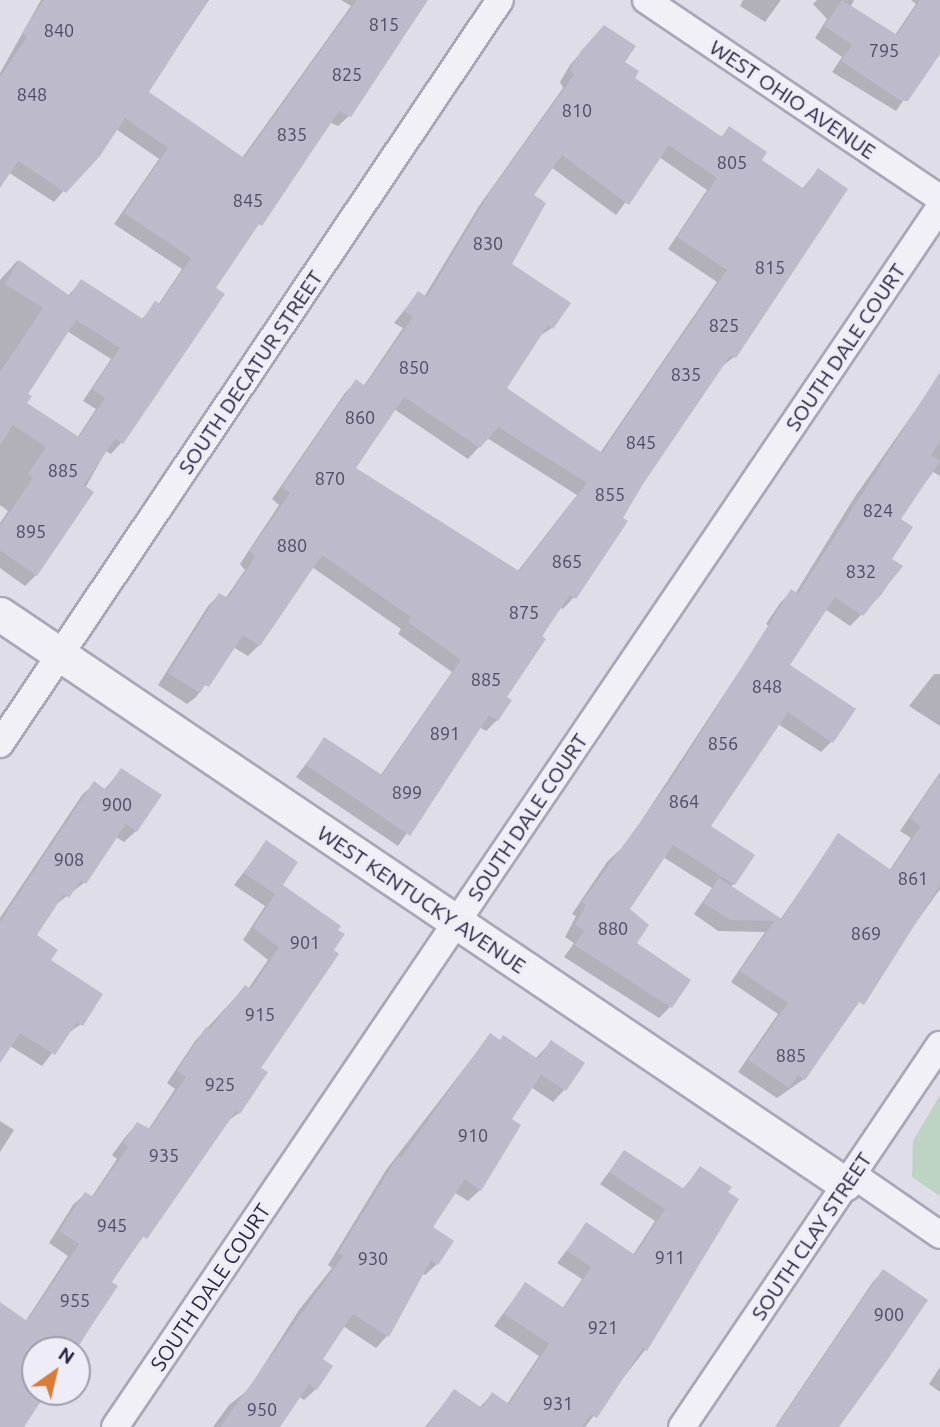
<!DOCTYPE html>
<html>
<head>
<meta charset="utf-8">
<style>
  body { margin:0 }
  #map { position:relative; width:940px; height:1427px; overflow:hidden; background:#dfdde8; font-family:Ubuntu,sans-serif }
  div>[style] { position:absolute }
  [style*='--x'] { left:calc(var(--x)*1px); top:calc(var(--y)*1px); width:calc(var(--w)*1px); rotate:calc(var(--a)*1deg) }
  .green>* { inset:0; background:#bdd3c4 }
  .shadow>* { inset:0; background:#0003 }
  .building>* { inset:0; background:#bdbacc }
  .roads { filter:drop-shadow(2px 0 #a9a6b6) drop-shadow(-2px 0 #a9a6b6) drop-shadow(0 2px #a9a6b6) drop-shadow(0 -2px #a9a6b6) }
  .minor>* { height:26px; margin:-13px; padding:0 13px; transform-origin:13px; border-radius:13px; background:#f1f0f6 }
  .tertiary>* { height:33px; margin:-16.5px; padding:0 16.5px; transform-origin:16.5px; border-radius:16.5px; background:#f1f0f6 }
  span { translate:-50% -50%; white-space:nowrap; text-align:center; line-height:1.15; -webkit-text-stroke:6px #eeecf6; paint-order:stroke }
  .number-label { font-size:18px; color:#504a64 }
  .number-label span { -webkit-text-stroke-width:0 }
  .street-label { font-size:21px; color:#2b2541 }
  .north { position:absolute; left:21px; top:1336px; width:70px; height:70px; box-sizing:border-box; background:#eeecf6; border:2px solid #a09cae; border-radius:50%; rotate:34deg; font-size:19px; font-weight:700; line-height:28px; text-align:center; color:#2b2541 }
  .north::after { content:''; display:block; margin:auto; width:24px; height:32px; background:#db7b34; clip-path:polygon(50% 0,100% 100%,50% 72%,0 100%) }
</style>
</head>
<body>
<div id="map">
  <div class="green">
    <div style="clip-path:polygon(940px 1095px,940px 1196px,912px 1177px,913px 1141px)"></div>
  </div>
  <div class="shadow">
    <div style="clip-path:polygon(evenodd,41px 0,209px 0,147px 92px,242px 158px,351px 6px,341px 0,426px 0,349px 116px,338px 126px,329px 122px,214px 288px,222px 294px,121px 443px,111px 454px,106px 451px,36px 575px,25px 586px,0 568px,0 523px,8px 511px,0 505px,0 280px,17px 261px,67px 297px,81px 281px,140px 320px,158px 305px,182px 269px,114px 224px,159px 159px,116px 129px,54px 202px,8px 172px,0 183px,0 73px,41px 0,67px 331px,111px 359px,83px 401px,96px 409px,77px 438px,25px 404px,25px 394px,67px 331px)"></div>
    <div style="clip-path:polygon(743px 0,781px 0,765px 22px,740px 6px)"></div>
    <div style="clip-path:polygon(817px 0,854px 0,851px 6px,895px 35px,916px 4px,911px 0,940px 0,940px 48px,896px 111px,832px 72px,842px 57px,815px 38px,827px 19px,813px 4px)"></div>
    <div style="clip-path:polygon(evenodd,593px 39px,623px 63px,632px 79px,720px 138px,729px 129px,759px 161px,802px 189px,818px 170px,734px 357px,721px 367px,642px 484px,574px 597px,563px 609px,560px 607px,505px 697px,497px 720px,486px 731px,479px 727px,398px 846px,296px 777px,324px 740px,380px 776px,452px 672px,398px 634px,401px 629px,312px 567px,259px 645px,248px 656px,233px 647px,196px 697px,187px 704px,158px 685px,208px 606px,219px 595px,225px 599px,245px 570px,240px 564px,279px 505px,272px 499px,345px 393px,356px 381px,363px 387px,403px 328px,394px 323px,418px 293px,424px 297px,479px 206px,563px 88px,560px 82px,570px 65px,593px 39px,659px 157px,707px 190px,668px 249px,717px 282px,600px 453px,505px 388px,538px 337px,552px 328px,510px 265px,532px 196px,551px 167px,616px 215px,659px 157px,593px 39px,394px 409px,468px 459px,487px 438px,577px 495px,517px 572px,354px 468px,394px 409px)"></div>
    <div style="clip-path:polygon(940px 375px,940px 476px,933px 472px,898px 519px,890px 559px,900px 566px,881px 595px,850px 626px,825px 609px,788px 665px,832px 741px,821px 752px,778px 724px,709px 827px,734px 884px,730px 887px,780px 920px,838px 835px,889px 871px,911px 838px,900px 831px,940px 772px,940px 889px,804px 1079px,777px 1098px,738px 1072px,778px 1014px,731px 982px,765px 932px,718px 931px,694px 914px,712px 888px,663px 857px,627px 910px,634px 944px,670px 1007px,659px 1018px,564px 957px,574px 943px,565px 937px,576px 916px,572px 914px,607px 862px,626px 844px,769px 626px,766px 624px,780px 603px,791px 592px,795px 594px,854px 498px)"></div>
    <div style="clip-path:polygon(934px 674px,940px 674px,940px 726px,909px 706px)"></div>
    <div style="clip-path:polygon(121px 770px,136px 831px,124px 842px,116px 837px,85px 882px,54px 906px,34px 936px,81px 1024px,67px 1034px,42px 1066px,10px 1046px,0 1060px,0 918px,82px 795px,94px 784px,104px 790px)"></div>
    <div style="clip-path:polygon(266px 843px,280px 885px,339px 926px,259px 1068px,239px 1113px,225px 1123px,110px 1283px,116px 1286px,76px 1350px,35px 1350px,35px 1392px,48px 1392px,21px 1427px,0 1427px,0 1304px,25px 1322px,68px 1256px,49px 1243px,73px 1205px,85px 1194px,91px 1198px,117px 1159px,112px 1155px,126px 1136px,137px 1124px,148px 1130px,175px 1089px,167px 1083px,195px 1041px,245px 987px,248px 989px,268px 960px,243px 940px,265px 906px,234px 885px)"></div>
    <div style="clip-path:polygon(490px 1035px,535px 1059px,551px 1042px,564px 1090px,553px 1102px,531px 1087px,509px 1119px,480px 1190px,468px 1201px,454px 1192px,430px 1227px,437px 1264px,425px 1275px,421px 1273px,387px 1336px,376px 1348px,343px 1326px,320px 1360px,316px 1389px,304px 1400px,298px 1396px,278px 1427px,213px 1427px,229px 1405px,248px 1390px,299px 1310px,332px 1268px,328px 1265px,386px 1170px)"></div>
    <div style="clip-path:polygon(0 1121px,14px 1130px,0 1152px)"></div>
    <div style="clip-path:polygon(624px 1152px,682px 1190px,700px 1168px,737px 1200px,645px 1350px,585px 1427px,425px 1427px,454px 1391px,479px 1408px,492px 1394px,507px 1404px,539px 1356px,494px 1326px,525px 1284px,562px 1309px,582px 1279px,557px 1263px,587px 1224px,633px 1255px,655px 1221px,600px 1184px)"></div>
    <div style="clip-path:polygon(883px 1271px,834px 1427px,775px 1427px,872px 1283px)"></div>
    <div style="clip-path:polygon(940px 1367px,940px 1392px,929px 1384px)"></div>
  </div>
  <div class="building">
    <div style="clip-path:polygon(evenodd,44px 0,208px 0,149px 92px,244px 158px,357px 0,428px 0,351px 117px,339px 111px,262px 226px,259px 224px,216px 288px,225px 294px,123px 444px,115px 439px,84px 485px,94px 492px,37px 576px,0 550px,0 526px,33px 478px,28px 474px,46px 447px,13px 425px,0 445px,0 372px,43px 308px,5px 284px,19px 260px,70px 296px,81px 279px,143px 319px,155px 301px,160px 304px,191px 258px,124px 213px,168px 148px,125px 118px,100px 156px,66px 193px,18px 161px,0 188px,0 77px,27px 37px,22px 33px,44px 0,76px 320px,120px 348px,92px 389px,105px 398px,79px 437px,27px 403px,32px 396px,28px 394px,76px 320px)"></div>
    <div style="clip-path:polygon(842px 0,897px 35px,920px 0,940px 0,940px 54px,908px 101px,901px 101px,841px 61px,852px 45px,824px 26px)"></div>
    <div style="clip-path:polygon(evenodd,604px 25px,636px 46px,625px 62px,639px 71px,635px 78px,722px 137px,729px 126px,767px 152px,762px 160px,804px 189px,818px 168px,848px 189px,736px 358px,730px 356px,643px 484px,623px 518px,628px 521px,576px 599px,570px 595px,542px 636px,546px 639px,507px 697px,512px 700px,498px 721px,489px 715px,410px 836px,306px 765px,324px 737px,382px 775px,461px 660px,408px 622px,411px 617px,322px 555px,260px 646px,243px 635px,209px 687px,205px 685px,200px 693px,168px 673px,219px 593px,228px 598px,255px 557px,250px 551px,290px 493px,282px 487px,356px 379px,365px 386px,413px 317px,404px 311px,418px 291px,427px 297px,490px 192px,574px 75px,570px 70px,581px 51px,604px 25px,669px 145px,717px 178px,677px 237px,727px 270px,602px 453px,507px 388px,548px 325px,553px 329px,571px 303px,512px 264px,546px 203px,534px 195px,562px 155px,629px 205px,669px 145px,604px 25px,404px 397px,480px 448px,498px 427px,587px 483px,519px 571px,356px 468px,404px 397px)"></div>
    <div style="clip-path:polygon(940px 372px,940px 441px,931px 455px,940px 461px,901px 519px,913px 527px,892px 559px,903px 566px,863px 616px,835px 597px,790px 665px,856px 709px,833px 743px,788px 712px,711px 826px,755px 855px,735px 885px,673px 845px,630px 909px,649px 925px,637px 943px,691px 980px,672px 1008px,574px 945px,584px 931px,575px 925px,586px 905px,582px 902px,673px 777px,791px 589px,798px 594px)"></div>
    <div style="clip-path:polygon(121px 768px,162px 795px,137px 832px,126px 824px,86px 884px,81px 880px,69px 898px,64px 894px,37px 935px,58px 950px,51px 960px,103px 994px,83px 1026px,77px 1022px,55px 1055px,20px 1033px,0 1063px,0 922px,94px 781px,106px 790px)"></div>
    <div style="clip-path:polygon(940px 773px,940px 885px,864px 1005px,859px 1002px,805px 1080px,798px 1075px,789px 1088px,748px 1060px,788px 1003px,740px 971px,774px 921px,730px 920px,703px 903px,719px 878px,782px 919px,838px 833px,891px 870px,921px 826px,910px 819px)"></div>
    <div style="clip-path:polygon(266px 840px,298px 862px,283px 885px,341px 926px,338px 930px,345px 934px,334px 950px,339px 954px,261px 1068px,268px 1072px,240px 1114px,236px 1111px,147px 1239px,143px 1236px,112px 1282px,118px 1286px,75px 1350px,35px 1350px,35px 1392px,47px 1392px,24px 1427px,0 1427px,0 1302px,27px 1321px,79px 1244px,59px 1231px,85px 1192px,93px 1197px,128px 1147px,123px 1143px,137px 1122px,150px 1129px,186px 1077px,177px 1071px,206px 1027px,210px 1029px,245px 985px,251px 989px,279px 947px,253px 928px,275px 894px,244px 873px)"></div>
    <div style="clip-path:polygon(490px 1033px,500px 1040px,503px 1035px,538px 1059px,551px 1040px,585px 1063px,566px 1091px,541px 1075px,512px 1119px,521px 1125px,481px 1191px,465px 1179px,433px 1227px,454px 1241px,438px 1265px,431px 1260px,389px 1337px,353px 1314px,323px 1359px,333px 1366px,317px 1390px,309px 1384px,280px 1427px,220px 1427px,343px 1256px,338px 1253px,398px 1156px,401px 1158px)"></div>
    <div style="clip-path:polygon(624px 1150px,684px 1189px,700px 1166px,732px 1187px,728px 1192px,739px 1199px,647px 1351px,643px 1348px,597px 1418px,591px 1414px,582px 1427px,427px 1427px,454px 1389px,482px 1408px,492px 1392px,509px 1404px,549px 1344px,504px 1314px,525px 1282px,564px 1308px,591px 1267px,567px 1251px,586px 1222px,635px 1255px,665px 1209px,609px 1172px)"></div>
    <div style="clip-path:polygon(883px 1269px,928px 1300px,888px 1359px,839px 1427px,776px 1427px)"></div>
  </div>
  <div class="roads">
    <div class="minor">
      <div style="--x:646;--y:0;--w:354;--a:34"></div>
      <div style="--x:0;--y:744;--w:896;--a:-56.1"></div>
      <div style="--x:852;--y:1174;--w:107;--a:34.7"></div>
      <div style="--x:115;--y:1427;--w:1473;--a:-55.93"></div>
      <div style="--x:682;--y:1427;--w:461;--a:-56"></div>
    </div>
    <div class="tertiary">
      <div style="--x:0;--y:614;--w:1019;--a:34"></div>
    </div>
  </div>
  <div class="number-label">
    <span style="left:384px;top:24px">815</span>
    <span style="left:59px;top:30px">840</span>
    <span style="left:884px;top:50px">795</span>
    <span style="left:347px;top:74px">825</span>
    <span style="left:32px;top:94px">848</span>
    <span style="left:577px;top:110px">810</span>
    <span style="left:292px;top:134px">835</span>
    <span style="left:732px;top:162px">805</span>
    <span style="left:248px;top:200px">845</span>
    <span style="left:488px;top:243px">830</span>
    <span style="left:770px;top:267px">815</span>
    <span style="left:724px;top:325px">825</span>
    <span style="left:414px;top:367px">850</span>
    <span style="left:686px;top:374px">835</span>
    <span style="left:360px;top:417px">860</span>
    <span style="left:641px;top:442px">845</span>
    <span style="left:63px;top:470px">885</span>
    <span style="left:330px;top:478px">870</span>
    <span style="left:610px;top:494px">855</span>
    <span style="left:878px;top:510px">824</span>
    <span style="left:31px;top:531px">895</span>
    <span style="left:292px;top:545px">880</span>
    <span style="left:567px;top:561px">865</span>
    <span style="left:861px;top:571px">832</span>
    <span style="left:524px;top:612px">875</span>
    <span style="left:486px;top:679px">885</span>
    <span style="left:767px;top:686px">848</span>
    <span style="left:445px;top:733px">891</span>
    <span style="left:723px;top:743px">856</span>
    <span style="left:407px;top:792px">899</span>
    <span style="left:684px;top:801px">864</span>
    <span style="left:117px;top:804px">900</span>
    <span style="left:69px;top:859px">908</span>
    <span style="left:913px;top:878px">861</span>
    <span style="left:613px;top:928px">880</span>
    <span style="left:866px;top:933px">869</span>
    <span style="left:305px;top:942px">901</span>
    <span style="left:260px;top:1014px">915</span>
    <span style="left:791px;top:1055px">885</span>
    <span style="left:220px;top:1084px">925</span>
    <span style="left:473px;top:1135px">910</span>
    <span style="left:164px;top:1155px">935</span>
    <span style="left:112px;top:1225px">945</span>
    <span style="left:670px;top:1257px">911</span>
    <span style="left:373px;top:1258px">930</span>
    <span style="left:75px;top:1300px">955</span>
    <span style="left:889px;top:1314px">900</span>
    <span style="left:603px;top:1327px">921</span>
    <span style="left:558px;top:1403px">931</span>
    <span style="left:262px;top:1409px">950</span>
  </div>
  <div class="street-label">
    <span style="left:793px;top:99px;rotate:34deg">WEST OHIO AVENUE</span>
    <span style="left:845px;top:347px;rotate:-56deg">SOUTH DALE COURT</span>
    <span style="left:250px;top:372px;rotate:-56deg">SOUTH DECATUR STREET</span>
    <span style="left:527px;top:817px;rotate:-56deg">SOUTH DALE COURT</span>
    <span style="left:422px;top:899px;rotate:34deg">WEST KENTUCKY AVENUE</span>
    <span style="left:811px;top:1236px;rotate:-56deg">SOUTH CLAY STREET</span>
    <span style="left:210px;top:1287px;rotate:-56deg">SOUTH DALE COURT</span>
  </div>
  <div class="north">N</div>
</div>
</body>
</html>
